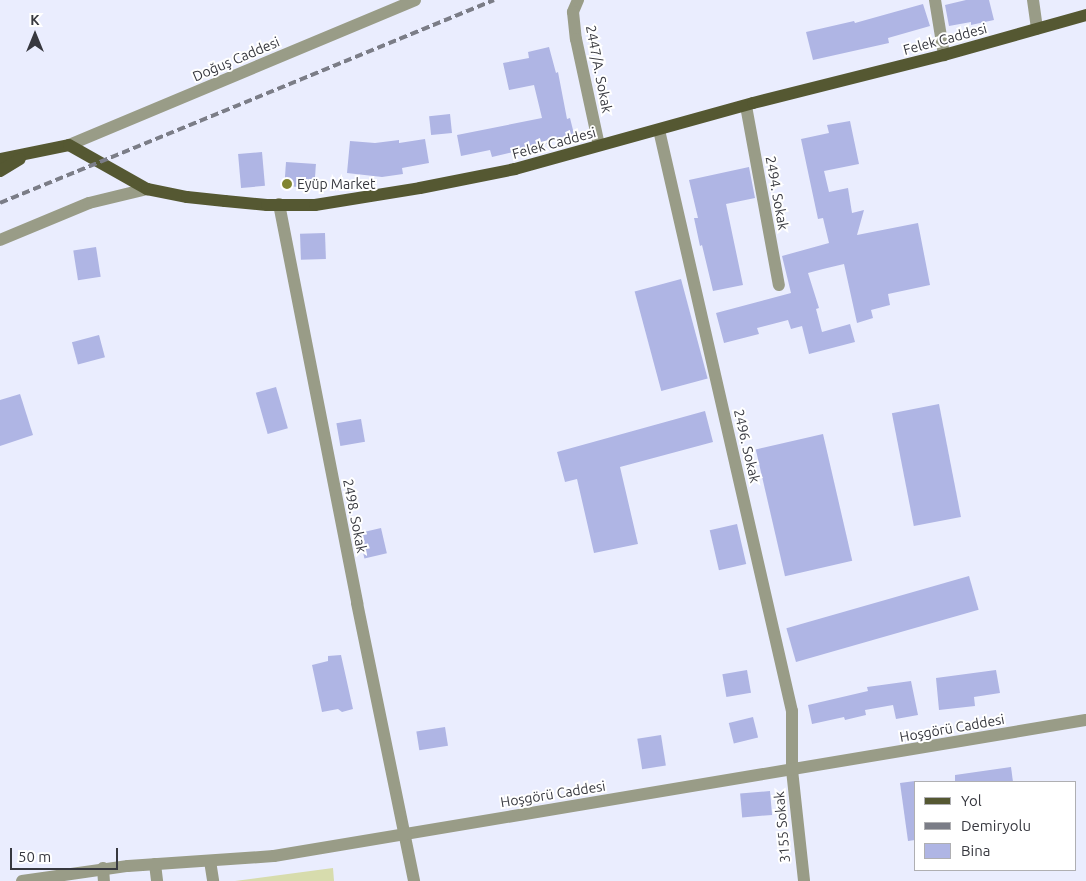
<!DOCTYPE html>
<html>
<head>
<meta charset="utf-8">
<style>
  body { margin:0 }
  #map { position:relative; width:1086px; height:881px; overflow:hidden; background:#eaedfe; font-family:Ubuntu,sans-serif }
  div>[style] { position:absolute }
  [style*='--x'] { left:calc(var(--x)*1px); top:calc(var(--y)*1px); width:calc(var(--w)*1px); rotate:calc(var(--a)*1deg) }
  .green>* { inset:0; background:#d7dcad }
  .building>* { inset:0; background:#afb5e4; transform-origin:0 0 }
  .minor>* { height:12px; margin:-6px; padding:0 6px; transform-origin:6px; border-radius:6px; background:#999c87 }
  .major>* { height:12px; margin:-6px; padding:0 6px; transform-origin:6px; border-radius:6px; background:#555832 }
  .rail>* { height:4px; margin-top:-2px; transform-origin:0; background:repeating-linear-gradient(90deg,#7b7d87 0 8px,transparent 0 12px) }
  .dots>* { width:14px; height:14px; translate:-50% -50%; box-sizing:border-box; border:2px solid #fff; border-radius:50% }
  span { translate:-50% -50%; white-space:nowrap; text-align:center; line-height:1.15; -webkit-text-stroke:4px #fff; paint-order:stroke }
  .street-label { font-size:14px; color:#37383f }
  .poi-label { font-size:14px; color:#37383f }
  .left { translate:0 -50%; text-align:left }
  .legend { position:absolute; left:914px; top:781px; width:162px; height:90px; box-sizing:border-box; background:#fff; border:1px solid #afafb2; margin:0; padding:6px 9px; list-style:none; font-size:15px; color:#37383f }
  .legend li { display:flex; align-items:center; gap:10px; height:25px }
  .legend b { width:25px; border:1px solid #afafb2 }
  .north { position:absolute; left:10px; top:10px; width:50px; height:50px; -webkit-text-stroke:4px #fff; paint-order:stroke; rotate:0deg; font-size:14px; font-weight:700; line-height:20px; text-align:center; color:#37383f }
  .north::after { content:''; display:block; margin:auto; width:18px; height:22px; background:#37383f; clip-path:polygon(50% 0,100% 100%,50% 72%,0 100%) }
  .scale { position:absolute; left:10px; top:848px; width:108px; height:22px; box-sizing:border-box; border:2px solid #37383f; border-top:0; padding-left:6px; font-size:15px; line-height:18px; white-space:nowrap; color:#37383f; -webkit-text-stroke:4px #fff; paint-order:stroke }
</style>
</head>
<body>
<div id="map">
  <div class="green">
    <div style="clip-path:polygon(333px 868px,334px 881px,235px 881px)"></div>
  </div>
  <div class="building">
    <div style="clip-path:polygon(966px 0,989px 0,994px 20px,971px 25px,971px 22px,949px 26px,945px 5px)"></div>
    <div style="clip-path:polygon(923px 4px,930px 26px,888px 38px,889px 43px,813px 60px,806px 32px,854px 21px,855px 23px)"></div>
    <div style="clip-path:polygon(549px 47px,556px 73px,558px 72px,567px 119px,570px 118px,574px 134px,546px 141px,547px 144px,492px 157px,490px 150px,461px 156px,457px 135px,542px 118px,534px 85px,509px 90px,503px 63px,529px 58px,528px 52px)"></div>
    <div style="left:450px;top:114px;width:19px;height:21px;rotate:84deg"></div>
    <div style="clip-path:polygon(850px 121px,859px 164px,824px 171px,829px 192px,848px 188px,852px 213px,864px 210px,857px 235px,918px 223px,930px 285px,888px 294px,890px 305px,871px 310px,873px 318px,857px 323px,844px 264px,823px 269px,808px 273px,819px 308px,816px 309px,822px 332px,850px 324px,855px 342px,809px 354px,802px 326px,791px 329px,788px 320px,757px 328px,759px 334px,724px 343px,716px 313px,791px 293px,782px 256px,829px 243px,823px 218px,818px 219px,801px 139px,829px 133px,827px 125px)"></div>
    <div style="clip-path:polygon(425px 139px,429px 163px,402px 168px,403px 174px,382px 177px,347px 173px,350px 141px,375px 143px,399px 140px,399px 143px)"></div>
    <div style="left:262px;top:152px;width:34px;height:24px;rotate:85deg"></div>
    <div style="left:286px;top:162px;width:30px;height:24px;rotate:4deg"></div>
    <div style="clip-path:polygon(749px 167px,755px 198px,726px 204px,743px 285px,713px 291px,702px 245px,700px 246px,694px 218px,698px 218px,689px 180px)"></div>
    <div style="left:325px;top:233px;width:26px;height:25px;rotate:88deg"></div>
    <div style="left:96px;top:247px;width:30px;height:23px;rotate:81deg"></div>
    <div style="left:681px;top:279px;width:103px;height:48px;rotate:75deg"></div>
    <div style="left:99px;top:335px;width:23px;height:28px;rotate:75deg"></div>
    <div style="left:276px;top:387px;width:43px;height:21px;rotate:74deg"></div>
    <div style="clip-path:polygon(20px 394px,33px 435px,0 446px,0 400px)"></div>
    <div style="left:939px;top:404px;width:115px;height:48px;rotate:79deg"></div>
    <div style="clip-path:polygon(705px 411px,713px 442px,620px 467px,638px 544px,594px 553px,577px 479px,565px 482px,557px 452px)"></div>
    <div style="left:361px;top:419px;width:23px;height:25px;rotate:80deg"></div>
    <div style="left:823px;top:434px;width:130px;height:69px;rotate:77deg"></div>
    <div style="left:737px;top:524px;width:41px;height:28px;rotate:77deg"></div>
    <div style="left:381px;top:528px;width:26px;height:23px;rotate:77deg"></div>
    <div style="left:969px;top:576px;width:35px;height:190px;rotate:74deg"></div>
    <div style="clip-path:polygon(341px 655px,353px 709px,342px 712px,338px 709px,322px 712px,312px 665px,328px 661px,328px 656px)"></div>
    <div style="left:747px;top:670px;width:23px;height:25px;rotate:80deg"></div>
    <div style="clip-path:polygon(996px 670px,1000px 693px,974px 697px,975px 706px,939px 710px,936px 678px)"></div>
    <div style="clip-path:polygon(911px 681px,918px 715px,896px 719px,893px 705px,865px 710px,866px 715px,845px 720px,844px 717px,812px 724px,808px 705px,868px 691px,867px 687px)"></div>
    <div style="left:753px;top:717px;width:21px;height:25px;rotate:76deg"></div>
    <div style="left:445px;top:727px;width:19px;height:29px;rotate:81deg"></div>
    <div style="left:661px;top:735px;width:31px;height:24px;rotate:81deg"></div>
    <div style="clip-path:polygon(1011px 767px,1013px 782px,955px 782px,955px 775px)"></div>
    <div style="clip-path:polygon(915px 781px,915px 840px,908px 841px,900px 783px)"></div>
    <div style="left:770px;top:791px;width:24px;height:30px;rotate:85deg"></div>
  </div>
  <div class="minor">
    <div style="--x:578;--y:0;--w:13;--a:113"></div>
    <div style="--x:573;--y:12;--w:27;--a:84"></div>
    <div style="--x:576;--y:39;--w:108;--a:77.8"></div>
    <div style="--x:935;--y:0;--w:56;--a:80.7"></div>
    <div style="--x:1033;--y:0;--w:29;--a:82"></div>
    <div style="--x:746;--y:106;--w:182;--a:79.6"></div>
    <div style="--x:659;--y:130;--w:596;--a:77.11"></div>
    <div style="--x:792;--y:711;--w:59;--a:90"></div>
    <div style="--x:792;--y:770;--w:112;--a:83.8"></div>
    <div style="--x:69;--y:145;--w:375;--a:-22.7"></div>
    <div style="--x:279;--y:204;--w:407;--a:78.9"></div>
    <div style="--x:357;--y:603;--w:284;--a:78.4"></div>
    <div style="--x:0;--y:240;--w:96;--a:-22.6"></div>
    <div style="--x:89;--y:203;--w:60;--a:-13.6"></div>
    <div style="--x:210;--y:861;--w:20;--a:81"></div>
    <div style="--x:155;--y:864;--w:17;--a:83"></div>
    <div style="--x:103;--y:868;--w:13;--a:86"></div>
    <div style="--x:22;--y:881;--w:107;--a:-8.1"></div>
    <div style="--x:128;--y:866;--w:146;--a:-3.9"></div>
    <div style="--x:274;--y:856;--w:823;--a:-9.51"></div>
  </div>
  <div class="major">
    <div style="--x:0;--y:159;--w:70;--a:-11.5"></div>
    <div style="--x:69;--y:145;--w:90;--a:29.4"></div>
    <div style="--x:147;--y:189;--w:41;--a:11.3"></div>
    <div style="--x:187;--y:197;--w:38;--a:6"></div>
    <div style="--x:225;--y:201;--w:42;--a:5.4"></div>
    <div style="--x:267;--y:205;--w:48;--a:0"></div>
    <div style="--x:315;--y:205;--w:106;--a:-9.2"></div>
    <div style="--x:420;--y:188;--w:97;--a:-11.3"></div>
    <div style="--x:515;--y:169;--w:247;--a:-15.5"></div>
    <div style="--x:753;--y:103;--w:197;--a:-14.1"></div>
    <div style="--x:944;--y:55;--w:148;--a:-15.7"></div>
    <div style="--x:0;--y:171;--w:23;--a:-31"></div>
  </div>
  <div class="rail">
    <div style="--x:0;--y:203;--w:534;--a:-22.34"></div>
  </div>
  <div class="dots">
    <div style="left:287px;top:184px;background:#818530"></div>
  </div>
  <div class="street-label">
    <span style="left:945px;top:39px;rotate:-15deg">Felek Caddesi</span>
    <span style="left:236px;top:59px;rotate:-23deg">Doğuş Caddesi</span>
    <span style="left:599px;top:69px;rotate:79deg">2447/A. Sokak</span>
    <span style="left:554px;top:143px;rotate:-15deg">Felek Caddesi</span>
    <span style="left:777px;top:193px;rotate:80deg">2494. Sokak</span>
    <span style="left:747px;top:446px;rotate:77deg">2496. Sokak</span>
    <span style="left:355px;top:516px;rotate:79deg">2498. Sokak</span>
    <span style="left:952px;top:728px;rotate:-10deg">Hoşgörü Caddesi</span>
    <span style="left:553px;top:794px;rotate:-9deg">Hoşgörü Caddesi</span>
    <span style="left:782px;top:827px;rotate:-95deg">3155 Sokak</span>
  </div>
  <div class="poi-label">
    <span class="left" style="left:297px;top:184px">Eyüp Market</span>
  </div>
  <ul class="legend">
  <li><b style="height:6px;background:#555832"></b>Yol</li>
  <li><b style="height:6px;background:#7b7d87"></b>Demiryolu</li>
  <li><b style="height:14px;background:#afb5e4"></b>Bina</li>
  </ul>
  <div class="north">K</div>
  <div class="scale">50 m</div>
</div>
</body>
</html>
